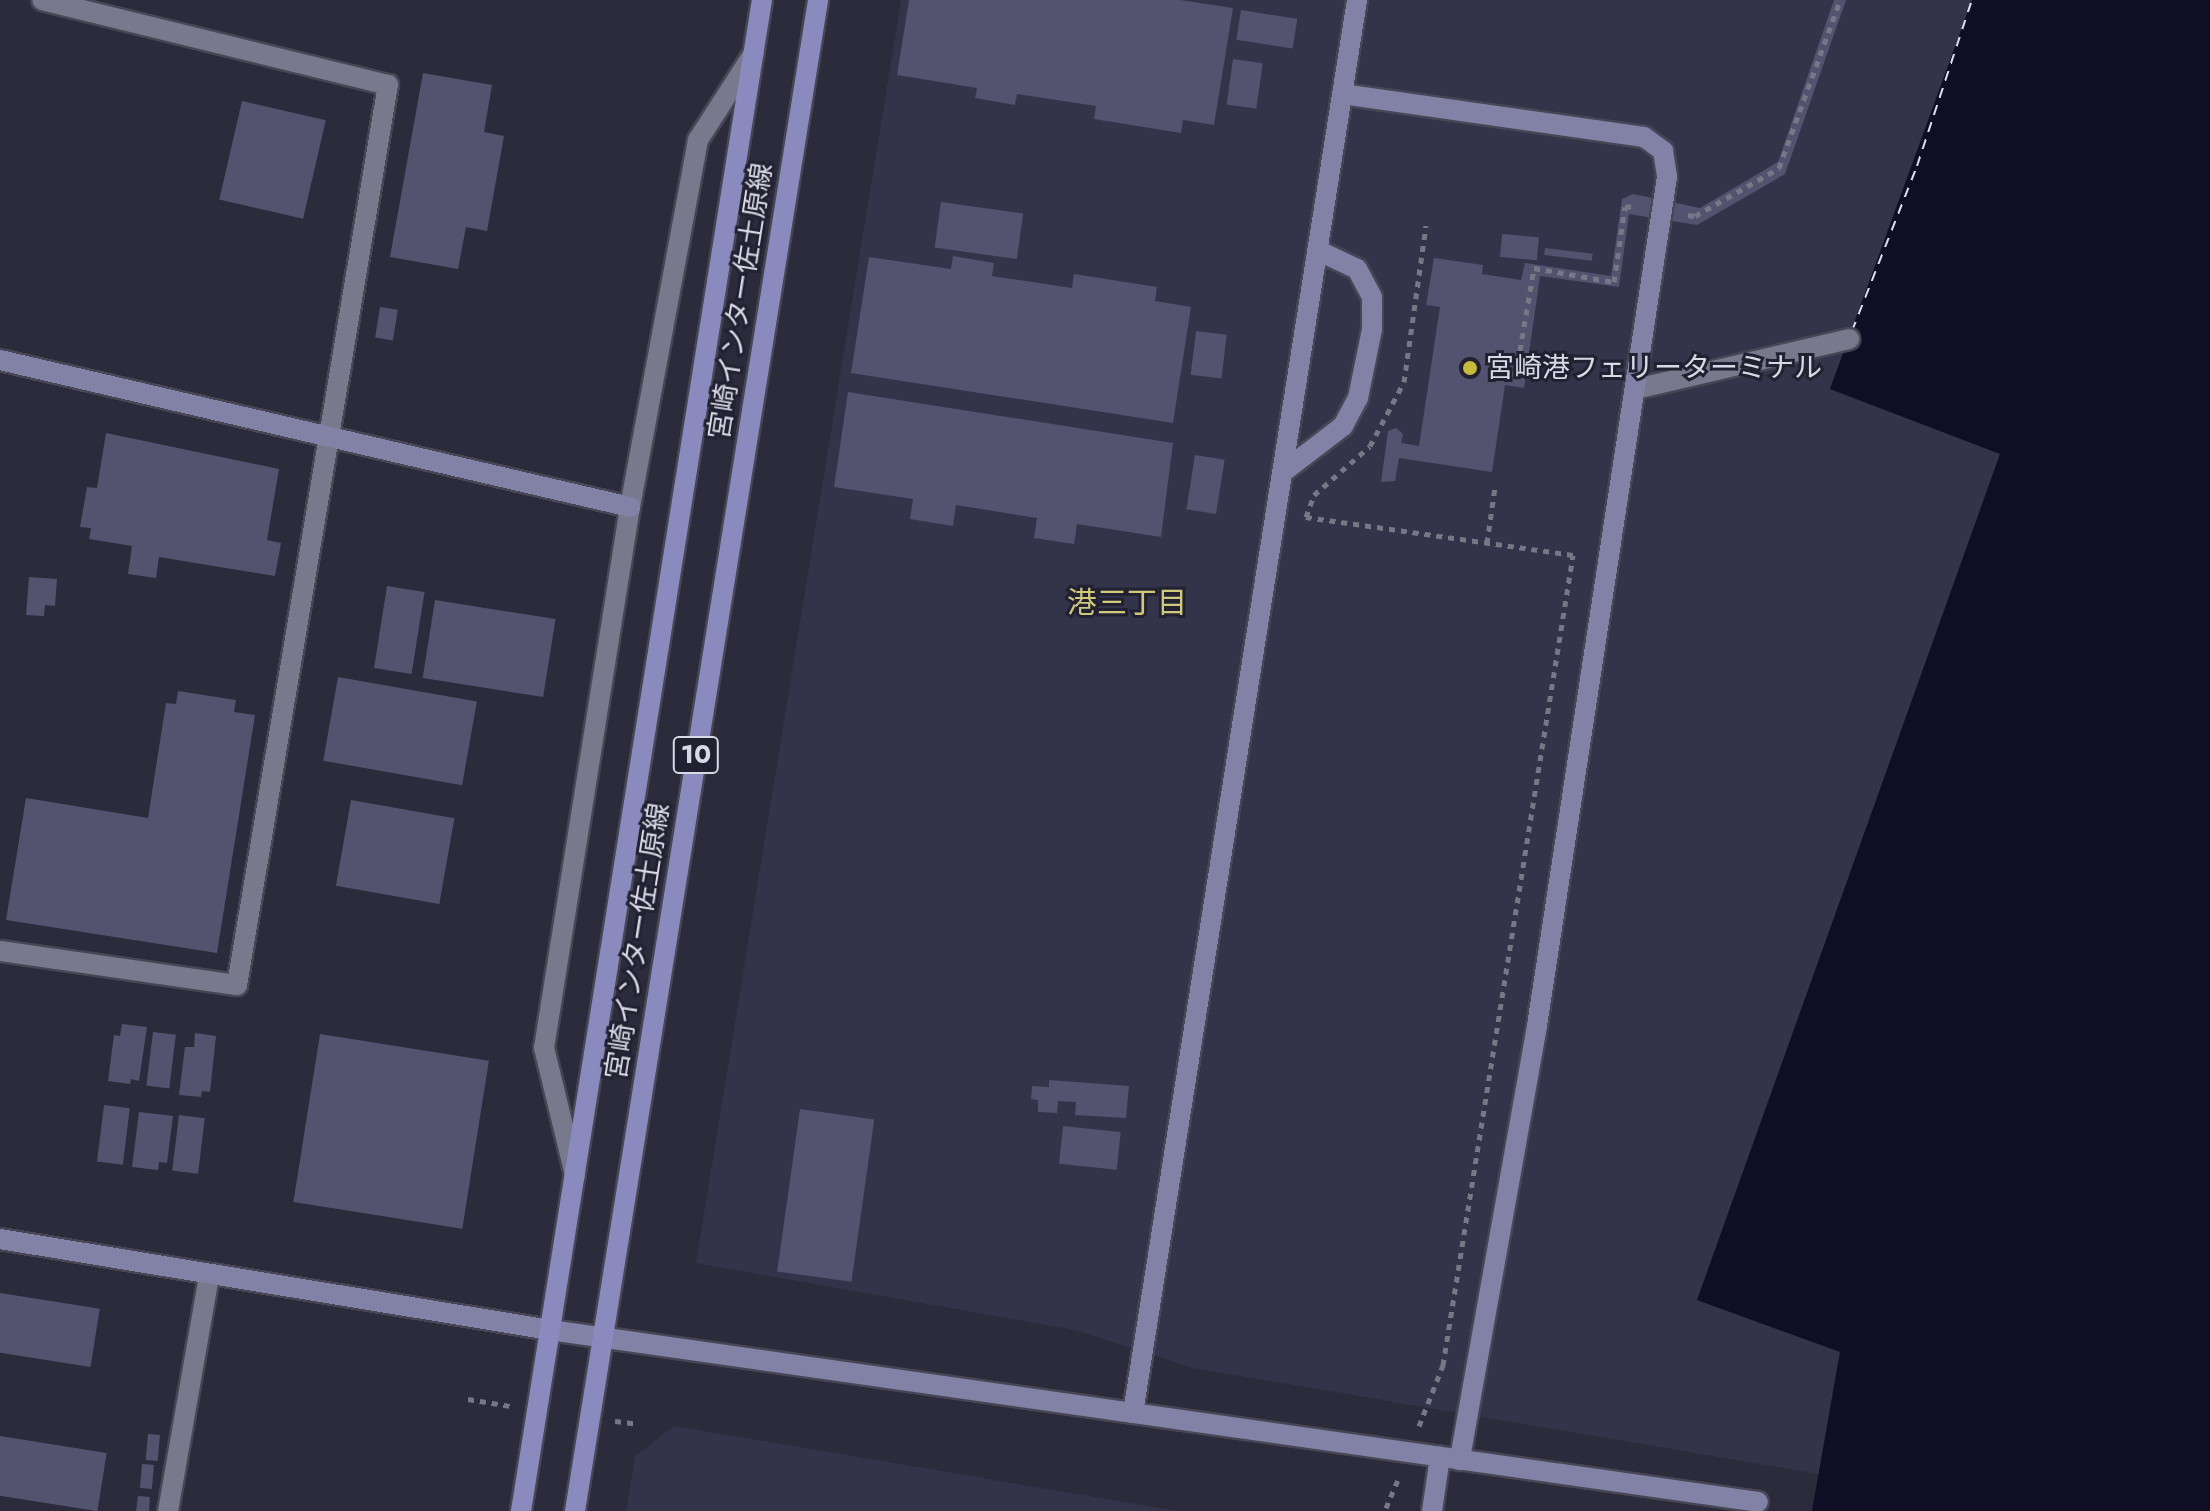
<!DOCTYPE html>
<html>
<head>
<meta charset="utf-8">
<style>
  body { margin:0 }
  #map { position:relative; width:2210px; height:1511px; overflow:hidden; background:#2b2b3c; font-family:Jost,"Noto Sans JP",sans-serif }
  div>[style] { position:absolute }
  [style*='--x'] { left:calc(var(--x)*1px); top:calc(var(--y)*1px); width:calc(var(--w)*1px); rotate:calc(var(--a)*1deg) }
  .built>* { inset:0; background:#33334a }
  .water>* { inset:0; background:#0f0e25 }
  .ferry>* { height:2px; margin-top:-1px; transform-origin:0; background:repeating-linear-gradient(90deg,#dedff5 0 10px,transparent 0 18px) }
  .building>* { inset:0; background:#535370; transform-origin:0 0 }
  .path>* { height:5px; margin-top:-2.5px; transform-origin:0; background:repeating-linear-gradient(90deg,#777786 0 6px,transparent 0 12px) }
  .roads { filter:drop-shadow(2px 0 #464655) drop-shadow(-2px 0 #464655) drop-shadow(0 2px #464655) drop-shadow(0 -2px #464655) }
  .lane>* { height:20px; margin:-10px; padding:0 10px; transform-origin:10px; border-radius:10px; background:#78798d }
  .street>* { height:20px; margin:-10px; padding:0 10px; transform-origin:10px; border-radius:10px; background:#78798d }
  .secondary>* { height:20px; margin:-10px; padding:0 10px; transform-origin:10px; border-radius:10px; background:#8182a6 }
  .primary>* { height:20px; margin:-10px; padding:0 10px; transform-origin:10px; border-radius:10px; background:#8a8abe }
  .dots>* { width:22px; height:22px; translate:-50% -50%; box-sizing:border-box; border:4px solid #212132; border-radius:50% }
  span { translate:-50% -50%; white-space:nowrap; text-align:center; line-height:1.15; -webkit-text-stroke:6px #212132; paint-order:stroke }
  .shield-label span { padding:2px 6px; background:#212132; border:2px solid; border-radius:6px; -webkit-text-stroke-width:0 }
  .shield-label { font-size:26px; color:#d8d9e4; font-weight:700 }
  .street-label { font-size:28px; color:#d8d9e4 }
  .poi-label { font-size:28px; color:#d8d9e4 }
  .left { translate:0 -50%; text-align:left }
  .neighbourhood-label { font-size:30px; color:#d0c87a }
</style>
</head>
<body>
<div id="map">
  <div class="built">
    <div style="clip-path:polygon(901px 0,1972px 0,1830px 389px,2001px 454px,1697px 1300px,1840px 1351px,1819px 1474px,1193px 1368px,1075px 1330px,696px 1263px)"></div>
    <div style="clip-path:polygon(674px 1426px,1178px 1511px,626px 1511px,635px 1456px)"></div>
  </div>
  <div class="water">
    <div style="clip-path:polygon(1972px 0,2210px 0,2210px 1511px,1812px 1511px,1840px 1352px,1697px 1300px,2000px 454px,1830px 389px)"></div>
  </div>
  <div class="ferry">
    <div style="--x:1852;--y:331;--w:177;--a:-68.5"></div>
    <div style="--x:1917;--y:166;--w:175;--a:-71.7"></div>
  </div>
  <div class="building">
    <div style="clip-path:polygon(909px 0,1180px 0,1233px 8px,1214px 125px,1183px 120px,1181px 133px,1094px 119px,1096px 106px,1017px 94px,1015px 105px,975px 98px,977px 88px,897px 75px)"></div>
    <div style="clip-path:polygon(1834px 0,1846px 0,1785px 174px,1697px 225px,1629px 214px,1619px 287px,1540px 276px,1524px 388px,1505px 385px,1492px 472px,1399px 458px,1395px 481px,1381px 482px,1388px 431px,1396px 428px,1403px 434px,1401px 443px,1419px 446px,1440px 307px,1426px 305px,1434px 258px,1483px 265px,1482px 274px,1521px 280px,1525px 263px,1611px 276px,1622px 199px,1633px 194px,1700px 208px,1778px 162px)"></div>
    <div style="left:1241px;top:10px;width:57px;height:30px;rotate:9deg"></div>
    <div style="left:1233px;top:59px;width:30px;height:46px;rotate:8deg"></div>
    <div style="clip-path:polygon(423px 73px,492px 85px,484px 132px,504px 136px,487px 231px,466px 227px,458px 269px,390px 257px)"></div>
    <div style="left:242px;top:101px;width:86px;height:101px;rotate:13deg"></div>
    <div style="left:941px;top:202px;width:83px;height:46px;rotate:8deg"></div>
    <div style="left:1502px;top:234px;width:37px;height:23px;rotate:5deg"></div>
    <div style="left:1545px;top:248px;width:48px;height:7px;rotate:7deg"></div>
    <div style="clip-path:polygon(953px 256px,994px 263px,992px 276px,1072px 288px,1074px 274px,1157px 287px,1155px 301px,1191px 307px,1173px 423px,851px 373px,869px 257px,951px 269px)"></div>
    <div style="left:380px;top:307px;width:18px;height:31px;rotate:9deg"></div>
    <div style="left:1196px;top:331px;width:31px;height:44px;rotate:7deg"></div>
    <div style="clip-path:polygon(848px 392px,1173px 443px,1161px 537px,1077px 524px,1074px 544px,1034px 538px,1037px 518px,956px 505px,953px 526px,910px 519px,913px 499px,834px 487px)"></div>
    <div style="clip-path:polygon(106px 433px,279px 469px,267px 540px,281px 543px,275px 576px,159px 557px,156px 578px,128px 574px,132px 546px,89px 539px,91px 528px,80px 527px,87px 487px,97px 488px)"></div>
    <div style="left:1195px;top:455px;width:30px;height:55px;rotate:9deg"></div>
    <div style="clip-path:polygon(29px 577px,57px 579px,55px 606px,45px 605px,44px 616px,26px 615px)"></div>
    <div style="left:387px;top:586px;width:38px;height:83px;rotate:9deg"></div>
    <div style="left:435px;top:600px;width:122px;height:79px;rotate:9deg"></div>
    <div style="left:338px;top:677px;width:141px;height:85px;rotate:10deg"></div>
    <div style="clip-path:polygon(178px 691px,236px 700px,234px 712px,255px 715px,217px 953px,6px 920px,26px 798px,148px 818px,166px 703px,176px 704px)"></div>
    <div style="left:351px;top:800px;width:105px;height:87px;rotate:10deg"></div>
    <div style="clip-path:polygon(122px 1024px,147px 1027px,139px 1081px,131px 1079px,130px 1084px,108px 1081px,114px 1035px,120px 1036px)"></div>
    <div style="left:153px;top:1032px;width:23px;height:54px;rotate:7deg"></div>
    <div style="clip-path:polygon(195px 1033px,216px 1036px,210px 1092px,202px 1091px,201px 1097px,179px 1095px,185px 1047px,194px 1047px)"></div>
    <div style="left:320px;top:1034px;width:171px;height:170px;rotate:9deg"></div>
    <div style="clip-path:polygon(1049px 1080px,1129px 1086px,1126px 1118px,1075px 1115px,1076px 1102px,1058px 1101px,1057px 1113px,1038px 1112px,1038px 1100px,1031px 1099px,1032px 1086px,1049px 1087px)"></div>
    <div style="left:104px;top:1105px;width:26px;height:57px;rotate:7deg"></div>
    <div style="left:800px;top:1109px;width:75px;height:164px;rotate:8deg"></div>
    <div style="clip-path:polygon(139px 1112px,173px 1116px,167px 1163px,159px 1162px,158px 1170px,132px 1167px)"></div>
    <div style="left:179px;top:1115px;width:26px;height:56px;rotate:7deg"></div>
    <div style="left:1063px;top:1126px;width:58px;height:38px;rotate:6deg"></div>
    <div style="left:0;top:1293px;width:101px;height:59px;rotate:9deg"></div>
    <div style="left:148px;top:1434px;width:12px;height:26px;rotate:5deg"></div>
    <div style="left:0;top:1436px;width:108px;height:59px;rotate:9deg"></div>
    <div style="left:142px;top:1464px;width:12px;height:24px;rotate:5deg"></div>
    <div style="clip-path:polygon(138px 1496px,150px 1497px,149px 1511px,136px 1511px)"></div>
  </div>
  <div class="path">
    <div style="--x:1688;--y:215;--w:7;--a:8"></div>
    <div style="--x:1695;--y:216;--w:97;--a:-29.7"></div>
    <div style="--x:1779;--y:168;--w:179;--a:-70"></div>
    <div style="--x:1507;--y:373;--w:9;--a:6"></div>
    <div style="--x:1516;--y:374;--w:108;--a:-80.4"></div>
    <div style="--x:1534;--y:268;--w:81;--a:9.9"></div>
    <div style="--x:1614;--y:282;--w:76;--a:-81.7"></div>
    <div style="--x:1625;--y:207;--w:9;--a:-6"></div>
    <div style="--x:1487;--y:543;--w:57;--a:-81.9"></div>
    <div style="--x:468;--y:1399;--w:43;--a:9.5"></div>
    <div style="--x:615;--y:1421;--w:23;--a:7"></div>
    <div style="--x:1419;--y:1426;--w:66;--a:-68.5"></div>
    <div style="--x:1443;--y:1365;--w:820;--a:-80.88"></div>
    <div style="--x:1573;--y:555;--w:270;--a:-171.9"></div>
    <div style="--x:1306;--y:517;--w:23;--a:-70"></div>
    <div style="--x:1314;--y:495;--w:74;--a:-41.2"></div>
    <div style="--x:1370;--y:446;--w:72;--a:-62"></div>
    <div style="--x:1404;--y:382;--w:158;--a:-82"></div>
    <div style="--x:1386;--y:1508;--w:30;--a:-67"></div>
  </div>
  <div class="roads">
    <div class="lane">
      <div style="--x:1636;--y:389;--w:219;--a:-13.2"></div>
    </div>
    <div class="street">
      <div style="--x:0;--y:951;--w:239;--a:8.2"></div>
      <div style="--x:237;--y:985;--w:913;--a:-80.48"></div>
      <div style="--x:388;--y:85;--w:356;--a:-166.2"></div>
      <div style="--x:575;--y:1175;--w:131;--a:-103.7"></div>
      <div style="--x:544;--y:1048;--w:548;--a:-80.97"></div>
      <div style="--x:630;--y:507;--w:373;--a:-79.5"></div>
      <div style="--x:698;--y:140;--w:103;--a:-57.2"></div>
      <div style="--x:168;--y:1511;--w:240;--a:-80.1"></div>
    </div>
    <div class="secondary">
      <div style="--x:1342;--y:94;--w:305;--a:8.1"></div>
      <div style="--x:1644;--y:137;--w:24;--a:36"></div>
      <div style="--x:1663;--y:151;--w:26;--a:81"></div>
      <div style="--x:1667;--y:177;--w:859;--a:98.71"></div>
      <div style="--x:1537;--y:1026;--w:441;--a:100.1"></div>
      <div style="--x:0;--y:360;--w:647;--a:13.13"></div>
      <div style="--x:1283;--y:472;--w:76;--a:-37.5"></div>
      <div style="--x:1343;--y:426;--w:32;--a:-62"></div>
      <div style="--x:1358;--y:398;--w:70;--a:-78.5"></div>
      <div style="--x:1372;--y:329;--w:32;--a:-90"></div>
      <div style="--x:1372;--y:297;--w:32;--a:-118"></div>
      <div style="--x:1357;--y:269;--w:44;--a:-154.6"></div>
      <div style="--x:0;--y:1239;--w:557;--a:9.39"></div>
      <div style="--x:550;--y:1330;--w:1220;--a:8.1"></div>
      <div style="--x:1133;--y:1413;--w:1431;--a:-80.99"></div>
      <div style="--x:1432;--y:1511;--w:55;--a:-81.6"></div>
    </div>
    <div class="primary">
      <div style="--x:521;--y:1511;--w:1530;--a:-80.94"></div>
      <div style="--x:575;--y:1511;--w:1530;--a:-80.86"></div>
    </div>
  </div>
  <div class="dots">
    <div style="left:1470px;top:368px;background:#c8bb3b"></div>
  </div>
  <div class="shield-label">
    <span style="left:696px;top:755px">10</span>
  </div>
  <div class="street-label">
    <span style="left:741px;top:301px;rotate:-81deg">宮崎インター佐土原線</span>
    <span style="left:638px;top:941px;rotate:-81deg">宮崎インター佐土原線</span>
  </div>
  <div class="poi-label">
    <span class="left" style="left:1486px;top:368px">宮崎港フェリーターミナル</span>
  </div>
  <div class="neighbourhood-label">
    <span style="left:1127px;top:603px">港三丁目</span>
  </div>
</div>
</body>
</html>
